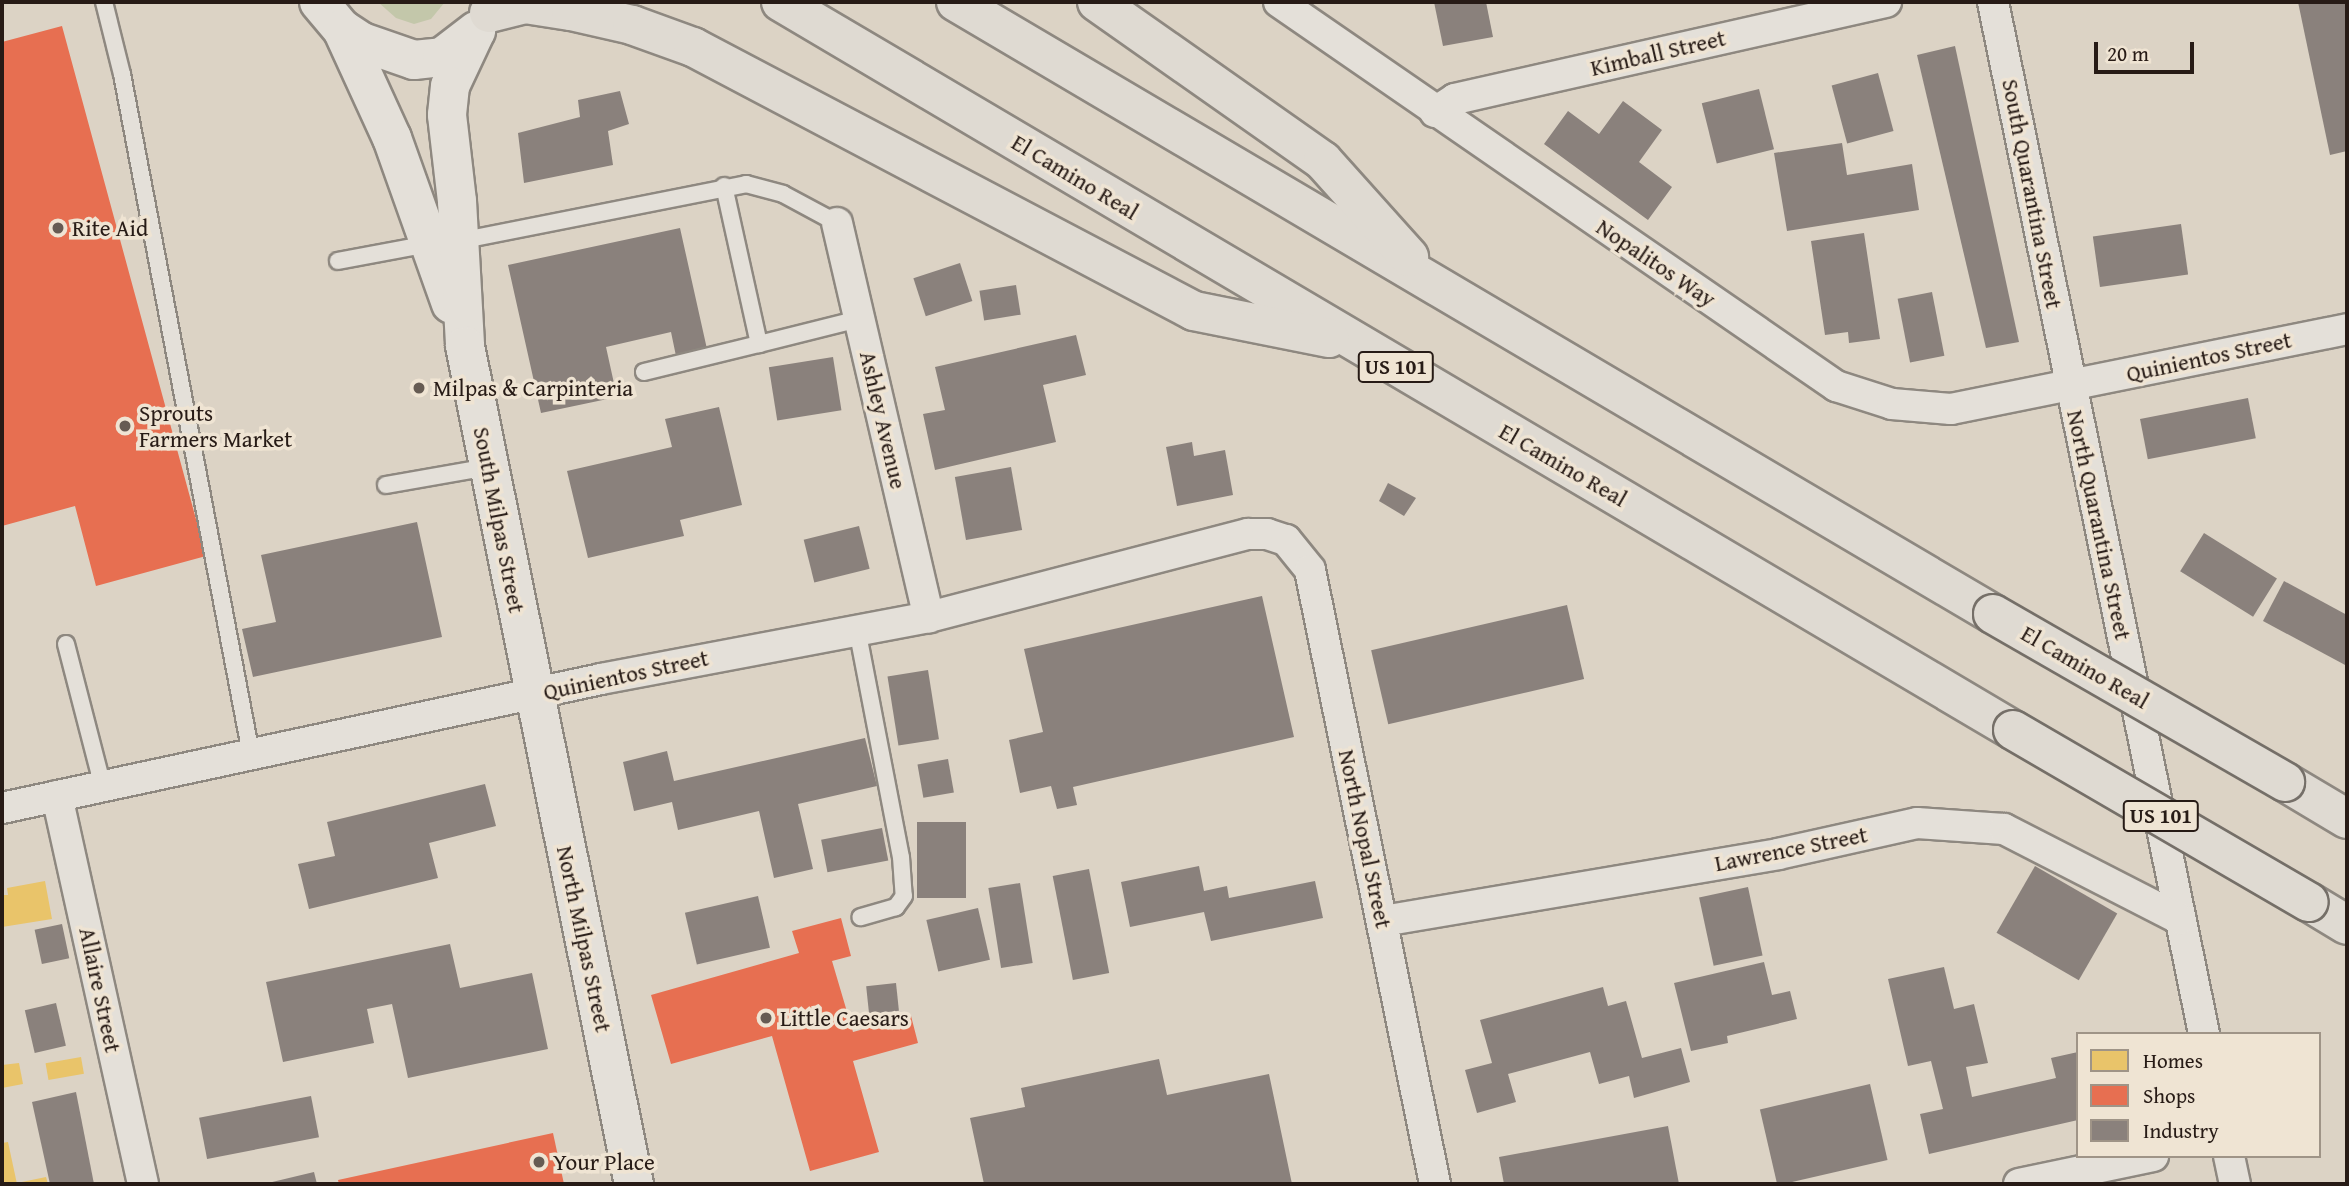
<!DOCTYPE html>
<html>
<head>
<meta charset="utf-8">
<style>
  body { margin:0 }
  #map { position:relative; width:2349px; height:1186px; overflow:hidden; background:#dcd3c5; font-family:"Gentium Book Plus",serif }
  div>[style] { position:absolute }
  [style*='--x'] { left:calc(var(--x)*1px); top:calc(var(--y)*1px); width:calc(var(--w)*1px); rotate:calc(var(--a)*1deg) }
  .green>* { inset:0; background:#c3c7aa }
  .homes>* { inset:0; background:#e9c46a; transform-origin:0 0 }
  .shops>* { inset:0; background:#e76f51 }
  .industry>* { inset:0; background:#8a817c; transform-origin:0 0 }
  .roads { filter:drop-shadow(2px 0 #8e8880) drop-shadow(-2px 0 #8e8880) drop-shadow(0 2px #8e8880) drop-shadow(0 -2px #8e8880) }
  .lane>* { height:16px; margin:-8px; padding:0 8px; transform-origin:8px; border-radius:8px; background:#e4e0d9 }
  .street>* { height:30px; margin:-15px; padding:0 15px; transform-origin:15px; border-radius:15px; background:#e4e0d9 }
  .secondary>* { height:38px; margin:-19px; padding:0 19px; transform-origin:19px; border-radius:19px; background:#e4e0d9 }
  .highway>* { height:38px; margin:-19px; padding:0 19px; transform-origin:19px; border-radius:19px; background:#dfdad2 }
  .bridges { filter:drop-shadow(2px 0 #756f68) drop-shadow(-2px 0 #756f68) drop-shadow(0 2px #756f68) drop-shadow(0 -2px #756f68) }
  .highway-bridge>* { height:38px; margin:-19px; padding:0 19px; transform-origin:19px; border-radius:19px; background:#dfdad2 }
  .dots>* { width:19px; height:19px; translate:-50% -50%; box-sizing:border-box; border:4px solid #efe4d3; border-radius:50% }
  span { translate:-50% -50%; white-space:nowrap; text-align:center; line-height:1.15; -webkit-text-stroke:7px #efe4d3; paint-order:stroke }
  .shield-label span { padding:2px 5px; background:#efe4d3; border:2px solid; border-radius:5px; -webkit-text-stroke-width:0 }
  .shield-label { font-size:21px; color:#271b16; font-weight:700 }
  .street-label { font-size:23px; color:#271b16 }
  .poi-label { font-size:23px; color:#271b16 }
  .left { translate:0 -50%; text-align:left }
  .frame { position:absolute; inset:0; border:4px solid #271b16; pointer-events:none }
  .legend { position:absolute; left:2076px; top:1032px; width:245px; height:126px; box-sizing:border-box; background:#efe4d3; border:2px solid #9f9487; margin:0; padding:9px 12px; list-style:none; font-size:21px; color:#271b16 }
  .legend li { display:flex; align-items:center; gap:14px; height:35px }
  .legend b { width:35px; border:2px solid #9f9487 }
  .scale { position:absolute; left:2094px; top:42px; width:100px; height:32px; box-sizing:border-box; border:4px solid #271b16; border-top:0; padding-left:9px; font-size:21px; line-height:24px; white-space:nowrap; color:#271b16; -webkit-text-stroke:5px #efe4d3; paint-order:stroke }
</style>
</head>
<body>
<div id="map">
  <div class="green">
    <div style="clip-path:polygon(378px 2px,445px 2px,431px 19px,414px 24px,396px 18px)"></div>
  </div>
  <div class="homes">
    <div style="clip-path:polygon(45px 881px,52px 919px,2px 927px,2px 895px,8px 895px,7px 888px)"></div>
    <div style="left:81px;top:1057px;width:17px;height:36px;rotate:80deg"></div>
    <div style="clip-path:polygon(19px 1063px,23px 1084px,2px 1088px,2px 1065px)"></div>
    <div style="clip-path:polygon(8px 1142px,17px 1184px,2px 1184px,2px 1143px)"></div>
    <div style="clip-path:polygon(46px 1177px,48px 1184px,18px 1184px,17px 1183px)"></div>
  </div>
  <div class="shops">
    <div style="clip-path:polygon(62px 26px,206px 556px,96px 586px,75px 506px,2px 526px,2px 42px)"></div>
    <div style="clip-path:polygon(841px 918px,851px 956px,832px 961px,853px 1032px,911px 1016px,918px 1043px,853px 1061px,879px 1152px,810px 1171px,772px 1036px,671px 1064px,651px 995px,799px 953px,792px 931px)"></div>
    <div style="clip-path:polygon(553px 1133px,564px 1184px,339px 1184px,338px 1180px)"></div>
  </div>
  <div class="industry">
    <div style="clip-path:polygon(1434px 2px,1486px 2px,1493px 37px,1443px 46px)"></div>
    <div style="clip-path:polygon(2298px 2px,2347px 2px,2347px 151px,2330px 155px)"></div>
    <div style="clip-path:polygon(1955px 46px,2019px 342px,1986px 348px,1917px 55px)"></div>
    <div style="left:1878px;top:73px;width:60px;height:48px;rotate:75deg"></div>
    <div style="left:1759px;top:89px;width:62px;height:59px;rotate:76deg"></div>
    <div style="clip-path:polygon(620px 91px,629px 124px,608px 131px,613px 165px,524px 183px,518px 133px,580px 117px,578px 100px)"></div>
    <div style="clip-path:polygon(1623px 101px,1662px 130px,1639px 162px,1672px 187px,1648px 220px,1544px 144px,1568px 111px,1599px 134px)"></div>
    <div style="clip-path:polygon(1842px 143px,1847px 175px,1912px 164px,1919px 210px,1787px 231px,1774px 153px)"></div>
    <div style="left:2181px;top:224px;width:51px;height:89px;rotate:82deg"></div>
    <div style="clip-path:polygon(680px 228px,707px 349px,676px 356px,671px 332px,606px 347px,617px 397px,541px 413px,508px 265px)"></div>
    <div style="clip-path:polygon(1864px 233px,1880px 339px,1849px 343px,1848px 332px,1825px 335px,1811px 241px)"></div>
    <div style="left:960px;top:263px;width:40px;height:49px;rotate:72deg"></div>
    <div style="left:1016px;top:285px;width:30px;height:37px;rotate:81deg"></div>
    <div style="left:1932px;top:292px;width:65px;height:35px;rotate:79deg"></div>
    <div style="clip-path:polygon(1076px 335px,1086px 375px,1043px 385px,1056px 442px,935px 470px,923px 414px,945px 410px,935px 367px)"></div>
    <div style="left:833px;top:357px;width:54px;height:65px;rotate:81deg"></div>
    <div style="left:2248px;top:398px;width:41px;height:110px;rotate:79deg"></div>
    <div style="clip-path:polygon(719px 407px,742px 505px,680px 520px,684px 536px,588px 558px,567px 471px,672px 447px,665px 419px)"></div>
    <div style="clip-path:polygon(1192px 442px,1194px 456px,1225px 450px,1233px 495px,1177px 506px,1166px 447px)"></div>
    <div style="left:1011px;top:467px;width:64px;height:57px;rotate:80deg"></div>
    <div style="clip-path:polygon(1388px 483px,1416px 498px,1404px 516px,1379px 501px)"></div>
    <div style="clip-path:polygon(417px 522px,442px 637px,253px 677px,242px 629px,276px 622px,261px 555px)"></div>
    <div style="left:859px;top:526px;width:44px;height:57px;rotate:76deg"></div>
    <div style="left:2204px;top:533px;width:86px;height:45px;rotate:32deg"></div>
    <div style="clip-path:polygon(2284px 581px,2347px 615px,2347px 666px,2263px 621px)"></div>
    <div style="clip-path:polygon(1262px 596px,1294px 737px,1073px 787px,1077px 805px,1057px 809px,1051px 786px,1020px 793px,1009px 740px,1043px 732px,1024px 649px)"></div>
    <div style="left:1567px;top:605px;width:76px;height:201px;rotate:77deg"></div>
    <div style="left:928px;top:670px;width:70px;height:41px;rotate:81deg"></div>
    <div style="clip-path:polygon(865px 738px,877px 786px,798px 804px,813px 869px,774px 878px,759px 811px,678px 830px,672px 802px,634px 811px,623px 762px,667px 751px,674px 781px)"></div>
    <div style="left:948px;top:759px;width:34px;height:31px;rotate:80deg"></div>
    <div style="clip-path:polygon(485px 784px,496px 826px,429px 843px,438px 878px,309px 909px,298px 864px,335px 856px,327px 822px)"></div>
    <div style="left:917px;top:822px;width:49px;height:76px"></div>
    <div style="left:882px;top:828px;width:33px;height:62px;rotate:79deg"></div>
    <div style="clip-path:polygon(1199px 866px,1204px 891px,1227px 886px,1229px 898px,1315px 881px,1323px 918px,1211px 941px,1204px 912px,1130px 927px,1121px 882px)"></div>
    <div style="left:2035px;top:866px;width:95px;height:77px;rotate:30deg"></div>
    <div style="left:1089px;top:869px;width:106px;height:37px;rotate:79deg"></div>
    <div style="left:1020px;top:883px;width:81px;height:32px;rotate:81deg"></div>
    <div style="left:1748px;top:887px;width:70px;height:50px;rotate:78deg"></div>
    <div style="left:758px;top:896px;width:53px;height:75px;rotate:77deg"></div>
    <div style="left:978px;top:908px;width:53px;height:53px;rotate:77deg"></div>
    <div style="left:62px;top:924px;width:35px;height:28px;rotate:78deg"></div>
    <div style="clip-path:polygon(450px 944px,460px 988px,532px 973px,548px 1049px,408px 1078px,392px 1004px,367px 1009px,374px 1043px,283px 1062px,266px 982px)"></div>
    <div style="clip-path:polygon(1764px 962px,1772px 995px,1790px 991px,1797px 1019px,1727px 1036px,1728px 1043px,1691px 1051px,1674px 983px)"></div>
    <div style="clip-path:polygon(1944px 967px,1954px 1009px,1974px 1004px,1988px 1063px,1966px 1067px,1972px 1097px,2056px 1078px,2051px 1058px,2078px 1052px,2078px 1120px,1929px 1154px,1920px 1114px,1943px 1109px,1931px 1061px,1908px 1066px,1888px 979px)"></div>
    <div style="left:896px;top:983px;width:28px;height:30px;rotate:84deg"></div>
    <div style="clip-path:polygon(1603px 987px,1608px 1006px,1626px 1001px,1642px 1058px,1681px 1048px,1690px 1082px,1634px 1098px,1629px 1076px,1599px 1084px,1590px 1052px,1508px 1074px,1516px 1102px,1477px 1113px,1465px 1070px,1492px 1063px,1480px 1020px)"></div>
    <div style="left:56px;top:1003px;width:44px;height:32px;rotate:77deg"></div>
    <div style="clip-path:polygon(1159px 1059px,1167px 1095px,1269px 1074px,1292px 1184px,984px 1184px,970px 1118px,1025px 1107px,1021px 1088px)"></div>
    <div style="left:1870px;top:1084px;width:78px;height:113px;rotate:77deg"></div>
    <div style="clip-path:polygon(76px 1092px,94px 1184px,50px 1184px,32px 1102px)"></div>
    <div style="left:311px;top:1096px;width:42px;height:114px;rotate:79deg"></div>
    <div style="clip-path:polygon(1668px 1126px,1679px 1184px,1504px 1184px,1499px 1157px)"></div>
    <div style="clip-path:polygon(314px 1172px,317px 1184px,268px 1184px,268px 1183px)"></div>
  </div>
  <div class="roads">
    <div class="lane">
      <div style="--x:104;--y:2;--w:74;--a:76"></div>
      <div style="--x:122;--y:74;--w:692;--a:79.26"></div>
      <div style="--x:724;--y:186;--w:162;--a:77.5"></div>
      <div style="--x:759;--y:344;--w:103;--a:-14"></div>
      <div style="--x:459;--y:241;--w:293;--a:-11.2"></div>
      <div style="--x:746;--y:184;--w:38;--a:15"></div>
      <div style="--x:783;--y:194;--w:61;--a:28.2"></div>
      <div style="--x:338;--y:261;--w:93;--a:-10.6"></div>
      <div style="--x:644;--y:372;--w:118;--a:-13.7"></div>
      <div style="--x:386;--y:485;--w:104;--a:-10"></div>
      <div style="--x:857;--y:629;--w:232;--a:79.1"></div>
      <div style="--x:901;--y:857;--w:39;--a:86"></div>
      <div style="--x:904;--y:896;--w:14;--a:126"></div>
      <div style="--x:896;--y:907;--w:37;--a:164"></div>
      <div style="--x:66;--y:644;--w:148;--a:75.5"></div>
    </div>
    <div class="street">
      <div style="--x:1279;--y:2;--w:677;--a:34.58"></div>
      <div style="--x:1836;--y:386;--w:59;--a:17.8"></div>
      <div style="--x:1892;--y:404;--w:59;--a:4.8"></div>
      <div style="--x:1951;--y:409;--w:404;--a:-11.4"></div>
      <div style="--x:1993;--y:2;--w:1053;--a:78.44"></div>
      <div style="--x:1435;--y:112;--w:24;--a:-33"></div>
      <div style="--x:1455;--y:99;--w:442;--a:-12.7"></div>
      <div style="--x:837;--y:223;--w:405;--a:76.9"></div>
      <div style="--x:57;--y:796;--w:397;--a:77.5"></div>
      <div style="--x:2;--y:808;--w:613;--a:-12.15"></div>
      <div style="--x:601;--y:679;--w:334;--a:-10.7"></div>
      <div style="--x:929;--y:617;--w:330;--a:-14.6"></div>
      <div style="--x:1248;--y:534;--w:19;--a:0"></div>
      <div style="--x:1267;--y:534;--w:20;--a:18"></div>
      <div style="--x:1286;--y:540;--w:38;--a:51"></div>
      <div style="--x:1310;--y:570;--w:627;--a:78.49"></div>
      <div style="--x:1383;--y:921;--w:401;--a:-9.6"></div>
      <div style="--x:1778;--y:854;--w:142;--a:-12.6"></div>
      <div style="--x:1917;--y:823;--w:87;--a:3.9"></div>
      <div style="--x:2004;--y:829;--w:198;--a:27.1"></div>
      <div style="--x:2229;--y:1156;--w:29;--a:78"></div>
      <div style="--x:2019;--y:1184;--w:137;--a:-11.8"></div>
    </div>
    <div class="secondary">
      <div style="--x:319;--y:2;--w:35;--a:50"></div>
      <div style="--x:342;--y:29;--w:24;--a:33"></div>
      <div style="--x:362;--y:42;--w:55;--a:19.1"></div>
      <div style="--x:414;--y:60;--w:28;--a:-6"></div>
      <div style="--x:442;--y:57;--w:43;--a:-37.4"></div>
      <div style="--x:342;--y:29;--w:120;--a:65.4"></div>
      <div style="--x:392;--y:138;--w:176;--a:70.4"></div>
      <div style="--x:474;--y:35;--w:56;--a:115.2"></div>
      <div style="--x:450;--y:86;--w:29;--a:96"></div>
      <div style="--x:447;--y:115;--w:87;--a:83.4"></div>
      <div style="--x:457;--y:201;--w:145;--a:86.8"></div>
      <div style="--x:465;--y:346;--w:855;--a:78.6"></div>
    </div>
    <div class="highway">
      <div style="--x:781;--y:2;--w:1431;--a:30.58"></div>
      <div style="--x:956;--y:2;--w:1204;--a:30.55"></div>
      <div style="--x:1097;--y:2;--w:276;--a:35.1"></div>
      <div style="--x:1323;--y:161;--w:129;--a:48.1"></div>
      <div style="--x:489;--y:13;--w:37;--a:-14"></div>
      <div style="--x:525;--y:4;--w:47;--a:8.7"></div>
      <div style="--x:571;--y:11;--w:63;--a:12.9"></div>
      <div style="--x:632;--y:25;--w:65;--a:19.8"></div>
      <div style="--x:693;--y:47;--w:566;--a:27.79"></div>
      <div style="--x:1194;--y:311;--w:138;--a:11.3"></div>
      <div style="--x:2285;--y:782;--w:72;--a:30.8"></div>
      <div style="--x:2309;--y:902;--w:44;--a:31.2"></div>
    </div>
  </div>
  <div class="bridges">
    <div class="highway-bridge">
      <div style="--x:1993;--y:614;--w:337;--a:29.9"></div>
      <div style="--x:2013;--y:730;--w:342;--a:30.2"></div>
    </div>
  </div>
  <div class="dots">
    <div style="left:58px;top:228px;background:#665b53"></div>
    <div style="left:419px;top:388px;background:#665b53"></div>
    <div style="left:125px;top:426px;background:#665b53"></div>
    <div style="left:766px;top:1018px;background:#665b53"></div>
    <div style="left:539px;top:1162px;background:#665b53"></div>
  </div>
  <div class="shield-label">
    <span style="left:1396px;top:367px">US 101</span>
    <span style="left:2161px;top:816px">US 101</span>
  </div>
  <div class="street-label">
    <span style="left:1658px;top:53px;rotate:-13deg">Kimball Street</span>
    <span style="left:1075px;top:177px;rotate:31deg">El Camino Real</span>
    <span style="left:2032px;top:194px;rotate:79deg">South Quarantina Street</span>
    <span style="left:1656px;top:263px;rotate:34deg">Nopalitos Way</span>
    <span style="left:2209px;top:357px;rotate:-12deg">Quinientos Street</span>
    <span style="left:883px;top:420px;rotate:77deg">Ashley Avenue</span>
    <span style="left:1563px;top:465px;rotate:30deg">El Camino Real</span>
    <span style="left:499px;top:520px;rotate:79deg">South Milpas Street</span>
    <span style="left:2099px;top:525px;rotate:78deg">North Quarantina Street</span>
    <span style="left:2085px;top:667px;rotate:30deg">El Camino Real</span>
    <span style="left:626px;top:675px;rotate:-12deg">Quinientos Street</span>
    <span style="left:1365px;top:839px;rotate:78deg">North Nopal Street</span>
    <span style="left:1791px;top:849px;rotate:-11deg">Lawrence Street</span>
    <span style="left:584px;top:939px;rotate:78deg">North Milpas Street</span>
    <span style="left:100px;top:990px;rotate:78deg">Allaire Street</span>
  </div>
  <div class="poi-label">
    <span class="left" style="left:72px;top:228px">Rite Aid</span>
    <span class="left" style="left:433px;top:388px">Milpas &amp; Carpinteria</span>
    <span class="left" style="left:139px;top:426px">Sprouts<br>Farmers Market</span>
    <span class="left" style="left:780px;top:1018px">Little Caesars</span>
    <span class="left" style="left:553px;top:1162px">Your Place</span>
  </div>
  <div class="frame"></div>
  <ul class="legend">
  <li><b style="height:19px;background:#e9c46a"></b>Homes</li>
  <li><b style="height:19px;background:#e76f51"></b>Shops</li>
  <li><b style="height:19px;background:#8a817c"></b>Industry</li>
  </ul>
  <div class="scale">20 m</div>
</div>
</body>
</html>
